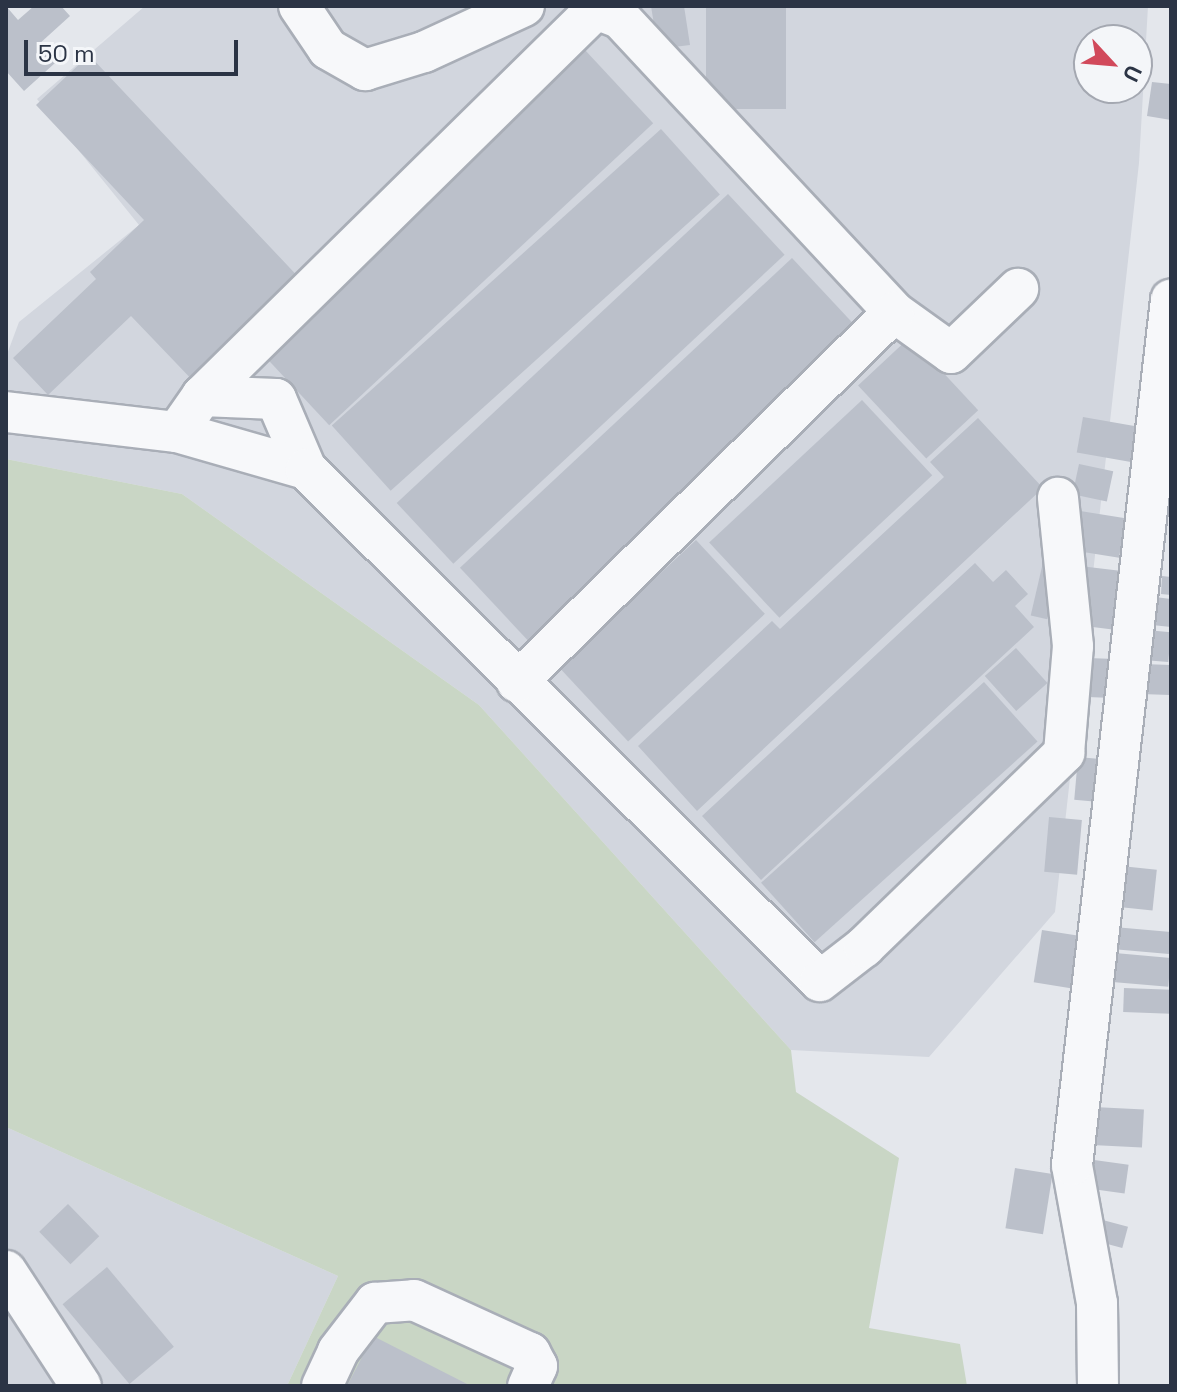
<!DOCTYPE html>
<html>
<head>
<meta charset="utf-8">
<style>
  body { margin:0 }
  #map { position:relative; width:1177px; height:1392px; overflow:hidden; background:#e4e7ec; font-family:"Space Grotesk",sans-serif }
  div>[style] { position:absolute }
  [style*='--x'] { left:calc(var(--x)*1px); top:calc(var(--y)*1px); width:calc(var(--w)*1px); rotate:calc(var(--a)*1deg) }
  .built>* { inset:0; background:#d2d6de }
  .green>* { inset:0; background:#c9d6c5 }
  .building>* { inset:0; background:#bbc0ca; transform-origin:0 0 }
  .roads { filter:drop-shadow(2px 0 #a9aeb7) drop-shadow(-2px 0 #a9aeb7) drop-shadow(0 2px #a9aeb7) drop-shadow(0 -2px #a9aeb7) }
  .minor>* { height:40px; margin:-20px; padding:0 20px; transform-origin:20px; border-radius:20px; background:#f7f8fa }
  span { translate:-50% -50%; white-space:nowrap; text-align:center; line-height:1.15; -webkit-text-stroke:6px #f4f6f9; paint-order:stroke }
  .frame { position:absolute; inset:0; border:8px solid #2b3445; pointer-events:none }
  .north { position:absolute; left:1073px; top:24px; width:80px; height:80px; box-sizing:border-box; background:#f4f6f9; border:2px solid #a4a8b1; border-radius:50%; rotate:116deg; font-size:22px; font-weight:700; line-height:32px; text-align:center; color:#2b3445 }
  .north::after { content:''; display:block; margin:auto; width:28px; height:36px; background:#d1495b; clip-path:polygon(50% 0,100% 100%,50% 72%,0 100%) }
  .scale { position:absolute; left:24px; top:40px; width:214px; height:36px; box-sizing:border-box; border:4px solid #2b3445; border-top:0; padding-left:10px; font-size:24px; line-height:28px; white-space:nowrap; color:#2b3445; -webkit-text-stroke:6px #f4f6f9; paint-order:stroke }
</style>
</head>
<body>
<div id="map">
  <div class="built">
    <div style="clip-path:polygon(evenodd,145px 6px,1148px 6px,1139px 163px,1055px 912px,929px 1057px,791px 1050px,479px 705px,182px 494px,6px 459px,6px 357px,19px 322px,139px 225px,37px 99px,145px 6px,1089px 40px,1137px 40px,1137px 88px,1089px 88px,1089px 40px)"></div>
    <div style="clip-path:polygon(6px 1127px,338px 1276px,287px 1386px,6px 1386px)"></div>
  </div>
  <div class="green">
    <div style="clip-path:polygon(6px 459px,182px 494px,479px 705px,791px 1050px,796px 1092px,899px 1158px,869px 1328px,960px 1344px,967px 1386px,287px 1386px,338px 1276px,6px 1127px)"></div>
  </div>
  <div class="building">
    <div style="clip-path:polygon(6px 6px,18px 20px,34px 6px,61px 6px,70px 16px,38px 45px,55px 63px,24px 91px,6px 71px)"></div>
    <div style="clip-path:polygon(651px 6px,684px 6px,690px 45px,658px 49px)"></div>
    <div style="left:706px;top:6px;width:80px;height:103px"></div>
    <div style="left:585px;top:50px;width:100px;height:443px;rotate:47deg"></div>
    <div style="clip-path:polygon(89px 55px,305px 284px,198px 386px,131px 316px,48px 395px,13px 358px,96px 279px,90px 272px,144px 220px,36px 105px)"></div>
    <div style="clip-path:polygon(1152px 82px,1171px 84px,1171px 120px,1147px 116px)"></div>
    <div style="left:661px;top:129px;width:88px;height:443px;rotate:48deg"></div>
    <div style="left:728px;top:194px;width:83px;height:453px;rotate:47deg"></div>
    <div style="left:792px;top:258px;width:102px;height:454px;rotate:47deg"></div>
    <div style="left:910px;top:337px;width:100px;height:71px;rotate:47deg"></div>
    <div style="left:862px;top:400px;width:103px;height:209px;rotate:47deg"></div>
    <div style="left:1083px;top:417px;width:55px;height:36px;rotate:10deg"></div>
    <div style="clip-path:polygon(978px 418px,1043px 488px,697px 811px,638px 746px,772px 621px,780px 629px,944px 477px,930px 462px)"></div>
    <div style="left:1079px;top:464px;width:35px;height:31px;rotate:12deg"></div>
    <div style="left:1074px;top:510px;width:52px;height:40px;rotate:9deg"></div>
    <div style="left:696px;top:540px;width:101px;height:187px;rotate:47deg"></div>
    <div style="left:1044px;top:558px;width:17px;height:59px;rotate:13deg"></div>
    <div style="clip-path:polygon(975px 563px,993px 582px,1006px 570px,1028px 594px,1015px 606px,1034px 627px,761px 880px,702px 816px)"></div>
    <div style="left:1080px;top:566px;width:40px;height:59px;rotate:7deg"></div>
    <div style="clip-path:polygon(1162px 576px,1171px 577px,1171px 595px,1161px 594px)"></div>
    <div style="clip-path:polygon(1155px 597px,1171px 599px,1171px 627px,1152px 625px)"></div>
    <div style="left:1146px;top:630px;width:25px;height:30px;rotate:5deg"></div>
    <div style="left:1016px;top:648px;width:47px;height:42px;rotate:48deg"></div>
    <div style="left:1088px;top:658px;width:27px;height:39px;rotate:2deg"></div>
    <div style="left:1142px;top:664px;width:29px;height:30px;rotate:2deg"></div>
    <div style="left:984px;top:682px;width:80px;height:300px;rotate:48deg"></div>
    <div style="left:1078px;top:757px;width:36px;height:43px;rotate:5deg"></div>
    <div style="left:1049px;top:817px;width:33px;height:55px;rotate:5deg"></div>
    <div style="left:1121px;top:866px;width:36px;height:41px;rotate:6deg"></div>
    <div style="left:1114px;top:927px;width:57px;height:22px;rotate:5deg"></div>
    <div style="left:1042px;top:930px;width:39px;height:53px;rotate:9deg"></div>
    <div style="left:1115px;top:953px;width:56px;height:29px;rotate:5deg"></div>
    <div style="left:1124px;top:988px;width:47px;height:24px;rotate:2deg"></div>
    <div style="left:1094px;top:1107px;width:50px;height:38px;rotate:3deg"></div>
    <div style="left:1087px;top:1159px;width:42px;height:29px;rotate:8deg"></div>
    <div style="left:1015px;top:1168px;width:38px;height:61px;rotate:9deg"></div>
    <div style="left:68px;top:1204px;width:45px;height:40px;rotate:46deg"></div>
    <div style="left:1099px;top:1219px;width:30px;height:22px;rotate:15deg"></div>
    <div style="left:107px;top:1267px;width:104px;height:58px;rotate:50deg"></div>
    <div style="clip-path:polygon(373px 1336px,471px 1386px,347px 1386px)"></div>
  </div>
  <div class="roads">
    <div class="minor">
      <div style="--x:299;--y:6;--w:52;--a:56"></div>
      <div style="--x:328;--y:49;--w:43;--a:29.6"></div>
      <div style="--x:365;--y:70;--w:62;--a:-17"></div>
      <div style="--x:424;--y:52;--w:110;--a:-24.7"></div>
      <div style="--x:202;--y:396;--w:74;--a:2.3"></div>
      <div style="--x:276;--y:399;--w:76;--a:66.8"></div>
      <div style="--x:6;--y:412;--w:172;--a:6.7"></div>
      <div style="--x:177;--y:432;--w:134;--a:16"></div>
      <div style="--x:306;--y:469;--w:725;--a:44.89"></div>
      <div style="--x:820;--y:981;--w:56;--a:-37.7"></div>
      <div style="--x:864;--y:947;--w:279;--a:-44.1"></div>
      <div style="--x:1064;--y:753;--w:107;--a:-85.2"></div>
      <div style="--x:1073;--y:646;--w:149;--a:-95.8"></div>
      <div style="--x:177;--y:432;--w:44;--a:-55.2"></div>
      <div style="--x:202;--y:396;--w:552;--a:-44.49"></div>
      <div style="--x:596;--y:9;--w:26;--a:21"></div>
      <div style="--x:620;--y:18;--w:402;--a:47"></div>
      <div style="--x:894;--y:312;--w:70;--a:35.7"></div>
      <div style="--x:951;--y:353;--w:93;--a:-43.7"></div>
      <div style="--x:517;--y:682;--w:528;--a:-44.46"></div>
      <div style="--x:6;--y:1271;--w:137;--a:56.9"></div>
      <div style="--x:322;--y:1386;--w:38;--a:-65"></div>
      <div style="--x:338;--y:1351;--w:61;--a:-52.4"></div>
      <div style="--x:375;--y:1303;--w:39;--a:-4"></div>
      <div style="--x:414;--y:1300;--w:128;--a:24.6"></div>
      <div style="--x:530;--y:1353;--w:15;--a:62"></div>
      <div style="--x:537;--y:1366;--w:22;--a:114"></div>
      <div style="--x:1098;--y:1386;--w:83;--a:-90.7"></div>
      <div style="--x:1097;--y:1303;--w:140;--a:-100.3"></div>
      <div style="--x:1072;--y:1165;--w:871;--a:-83.47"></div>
    </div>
  </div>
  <div class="frame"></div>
  <div class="north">U</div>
  <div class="scale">50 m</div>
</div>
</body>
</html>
